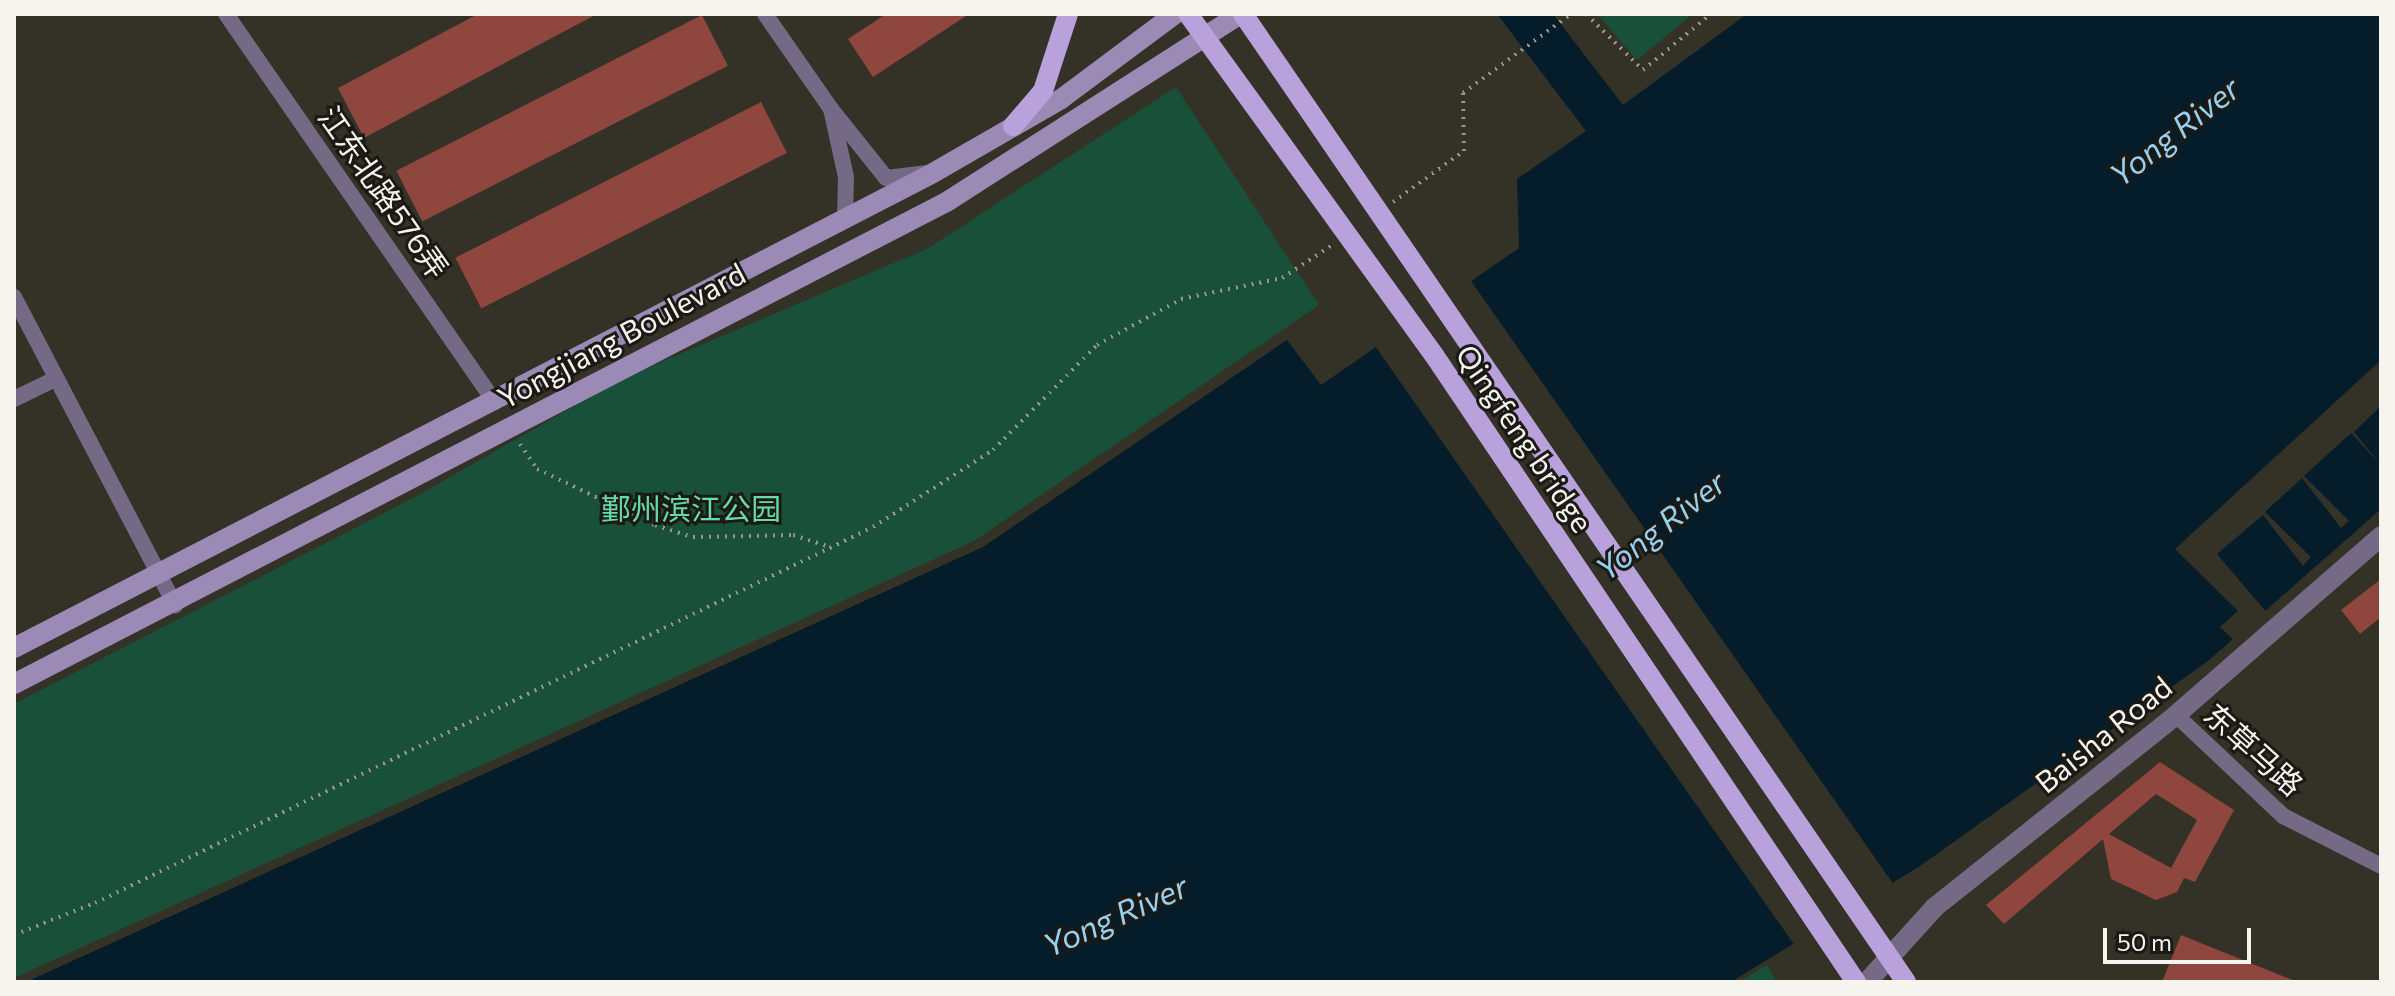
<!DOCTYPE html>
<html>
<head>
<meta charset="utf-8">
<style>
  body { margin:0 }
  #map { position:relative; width:2395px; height:996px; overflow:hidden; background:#343126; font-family:Commissioner,"Noto Sans SC",sans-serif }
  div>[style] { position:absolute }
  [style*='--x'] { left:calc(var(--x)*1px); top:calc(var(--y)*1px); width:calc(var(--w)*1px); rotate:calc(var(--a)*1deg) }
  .green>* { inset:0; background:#19503a }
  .water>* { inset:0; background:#051d2a }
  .pier>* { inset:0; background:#343126; transform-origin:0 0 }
  .building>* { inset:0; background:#8e463f; transform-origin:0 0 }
  .path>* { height:4px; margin-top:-2px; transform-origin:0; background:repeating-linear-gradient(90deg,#97948c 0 2px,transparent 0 8px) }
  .minor>* { height:16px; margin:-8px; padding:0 8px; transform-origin:8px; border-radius:8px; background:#756a86 }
  .tertiary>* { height:20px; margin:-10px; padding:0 10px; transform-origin:10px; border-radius:10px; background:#756a86 }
  .secondary>* { height:20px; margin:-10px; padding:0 10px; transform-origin:10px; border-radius:10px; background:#9b8ab6 }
  .primary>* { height:20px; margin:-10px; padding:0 10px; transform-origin:10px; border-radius:10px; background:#b9a2db }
  .primary-bridge>* { height:20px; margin:-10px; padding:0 10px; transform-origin:10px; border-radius:10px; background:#b9a2db }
  span { translate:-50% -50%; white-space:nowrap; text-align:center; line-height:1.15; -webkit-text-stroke:6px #1a1914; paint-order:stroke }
  .street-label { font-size:30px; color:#f6f4ee }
  .park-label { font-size:30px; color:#65dbaa }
  .water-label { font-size:32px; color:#95cff2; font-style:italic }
  .frame { position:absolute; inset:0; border:16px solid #f6f4ee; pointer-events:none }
  .scale { position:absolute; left:2103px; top:928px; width:148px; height:36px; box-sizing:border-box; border:4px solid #f6f4ee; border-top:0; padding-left:10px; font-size:24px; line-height:28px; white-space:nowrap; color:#f6f4ee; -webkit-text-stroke:6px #1a1914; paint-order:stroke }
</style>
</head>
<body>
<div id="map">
  <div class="green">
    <div style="clip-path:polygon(1597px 14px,1693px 14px,1637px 60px)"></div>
    <div style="clip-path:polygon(1176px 87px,1319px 305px,974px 541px,14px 978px,14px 704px,417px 496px,623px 378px,927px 249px)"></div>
    <div style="clip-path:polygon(1767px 965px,1777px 982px,1739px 982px)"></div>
  </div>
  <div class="water">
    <div style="clip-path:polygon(1497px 14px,1553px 14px,1623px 105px,1747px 14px,2381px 14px,2381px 509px,2208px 661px,1920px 866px,1731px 982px,26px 982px,983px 547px,1287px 340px,1321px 385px,1519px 248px,1517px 179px,1586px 131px)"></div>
  </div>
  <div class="pier">
    <div style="left:1469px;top:278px;width:741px;height:116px;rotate:55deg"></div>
    <div style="clip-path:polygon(2381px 360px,2381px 406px,2354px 432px,2381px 465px,2351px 433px,2304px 476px,2349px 521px,2341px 528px,2302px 478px,2265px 512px,2311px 557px,2303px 566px,2263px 515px,2217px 554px,2268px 614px,2236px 642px,2220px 627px,2238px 611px,2175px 549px)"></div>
  </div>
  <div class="building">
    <div style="clip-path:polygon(478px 14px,597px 14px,364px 138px,338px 88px)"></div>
    <div style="clip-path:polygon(886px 14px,969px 14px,873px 77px,848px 39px)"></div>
    <div style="left:702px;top:15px;width:57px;height:343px;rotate:63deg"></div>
    <div style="left:761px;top:102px;width:57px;height:343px;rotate:63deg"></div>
    <div style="clip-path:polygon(2381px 579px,2381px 617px,2360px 634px,2341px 610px)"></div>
    <div style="clip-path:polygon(evenodd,2160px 762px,2234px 810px,2195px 882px,2184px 878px,2177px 892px,2156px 900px,2111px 879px,2103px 839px,2004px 924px,1986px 905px,2160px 762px,2156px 794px,2197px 820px,2171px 868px,2109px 834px,2156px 794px)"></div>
    <div style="clip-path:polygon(2181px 935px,2295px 981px,2295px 982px,2162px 982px)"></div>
  </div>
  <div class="path">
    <div style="--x:1586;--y:14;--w:80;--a:44.5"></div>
    <div style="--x:1643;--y:70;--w:88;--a:-39.5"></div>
    <div style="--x:1393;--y:202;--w:87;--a:-35.7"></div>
    <div style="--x:1464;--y:151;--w:58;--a:-91"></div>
    <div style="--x:1463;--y:93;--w:134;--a:-36.2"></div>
    <div style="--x:520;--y:444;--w:30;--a:56"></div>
    <div style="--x:537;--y:469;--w:131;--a:25.4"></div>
    <div style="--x:655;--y:525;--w:40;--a:18"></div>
    <div style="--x:693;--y:537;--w:100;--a:-1.1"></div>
    <div style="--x:793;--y:535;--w:38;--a:18"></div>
    <div style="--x:14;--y:935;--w:87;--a:-21.6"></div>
    <div style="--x:95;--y:903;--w:864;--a:-25.79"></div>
    <div style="--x:873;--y:527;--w:143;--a:-32.7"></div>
    <div style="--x:993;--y:450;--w:148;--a:-45.3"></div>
    <div style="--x:1097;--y:345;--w:96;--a:-28.7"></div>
    <div style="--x:1181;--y:299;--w:103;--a:-11.7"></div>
    <div style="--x:1282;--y:278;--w:62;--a:-33.2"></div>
  </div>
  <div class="minor">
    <div style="--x:226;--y:14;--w:472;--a:55.3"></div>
    <div style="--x:765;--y:14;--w:116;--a:55.2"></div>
    <div style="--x:845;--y:220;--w:43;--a:-88.7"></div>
    <div style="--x:846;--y:177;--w:70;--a:-102.4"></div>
    <div style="--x:831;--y:109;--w:88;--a:51.4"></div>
    <div style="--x:886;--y:178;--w:42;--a:-6.8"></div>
    <div style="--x:14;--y:297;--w:348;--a:62.4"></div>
    <div style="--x:14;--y:399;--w:46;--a:-26"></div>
    <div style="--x:2176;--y:715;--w:147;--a:43.3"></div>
    <div style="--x:2283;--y:816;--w:110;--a:27"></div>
  </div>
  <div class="tertiary">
    <div style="--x:1867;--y:982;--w:101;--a:-47.8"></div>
    <div style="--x:1935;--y:907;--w:308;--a:-38.5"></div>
    <div style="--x:2176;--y:715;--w:272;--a:-41.1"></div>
  </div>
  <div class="secondary">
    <div style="--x:14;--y:648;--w:1034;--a:-27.33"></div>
    <div style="--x:933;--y:173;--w:148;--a:-30"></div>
    <div style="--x:1061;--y:99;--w:142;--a:-36.7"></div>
    <div style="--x:14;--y:684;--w:1051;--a:-27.34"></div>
    <div style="--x:948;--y:201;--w:347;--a:-32.6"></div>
  </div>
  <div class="primary">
    <div style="--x:1013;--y:126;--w:46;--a:-49.4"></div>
    <div style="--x:1043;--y:91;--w:81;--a:-72"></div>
  </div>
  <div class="primary-bridge">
    <div style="--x:1188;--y:14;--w:420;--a:54.2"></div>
    <div style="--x:1434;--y:355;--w:756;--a:56.06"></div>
    <div style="--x:1243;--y:14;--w:1173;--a:55.59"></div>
  </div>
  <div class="street-label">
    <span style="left:384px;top:192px;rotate:55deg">江东北路576弄</span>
    <span style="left:621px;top:335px;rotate:-28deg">Yongjiang Boulevard</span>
    <span style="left:1525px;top:438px;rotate:56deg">Qingfeng bridge</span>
    <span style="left:2103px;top:734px;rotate:-39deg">Baisha Road</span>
    <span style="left:2254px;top:749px;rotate:42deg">东草马路</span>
  </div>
  <div class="park-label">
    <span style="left:691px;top:508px">鄞州滨江公园</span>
  </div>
  <div class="water-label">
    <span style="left:2174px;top:131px;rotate:-38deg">Yong River</span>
    <span style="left:1660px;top:525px;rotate:-38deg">Yong River</span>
    <span style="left:1115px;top:915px;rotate:-24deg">Yong River</span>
  </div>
  <div class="frame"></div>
  <div class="scale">50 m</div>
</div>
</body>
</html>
